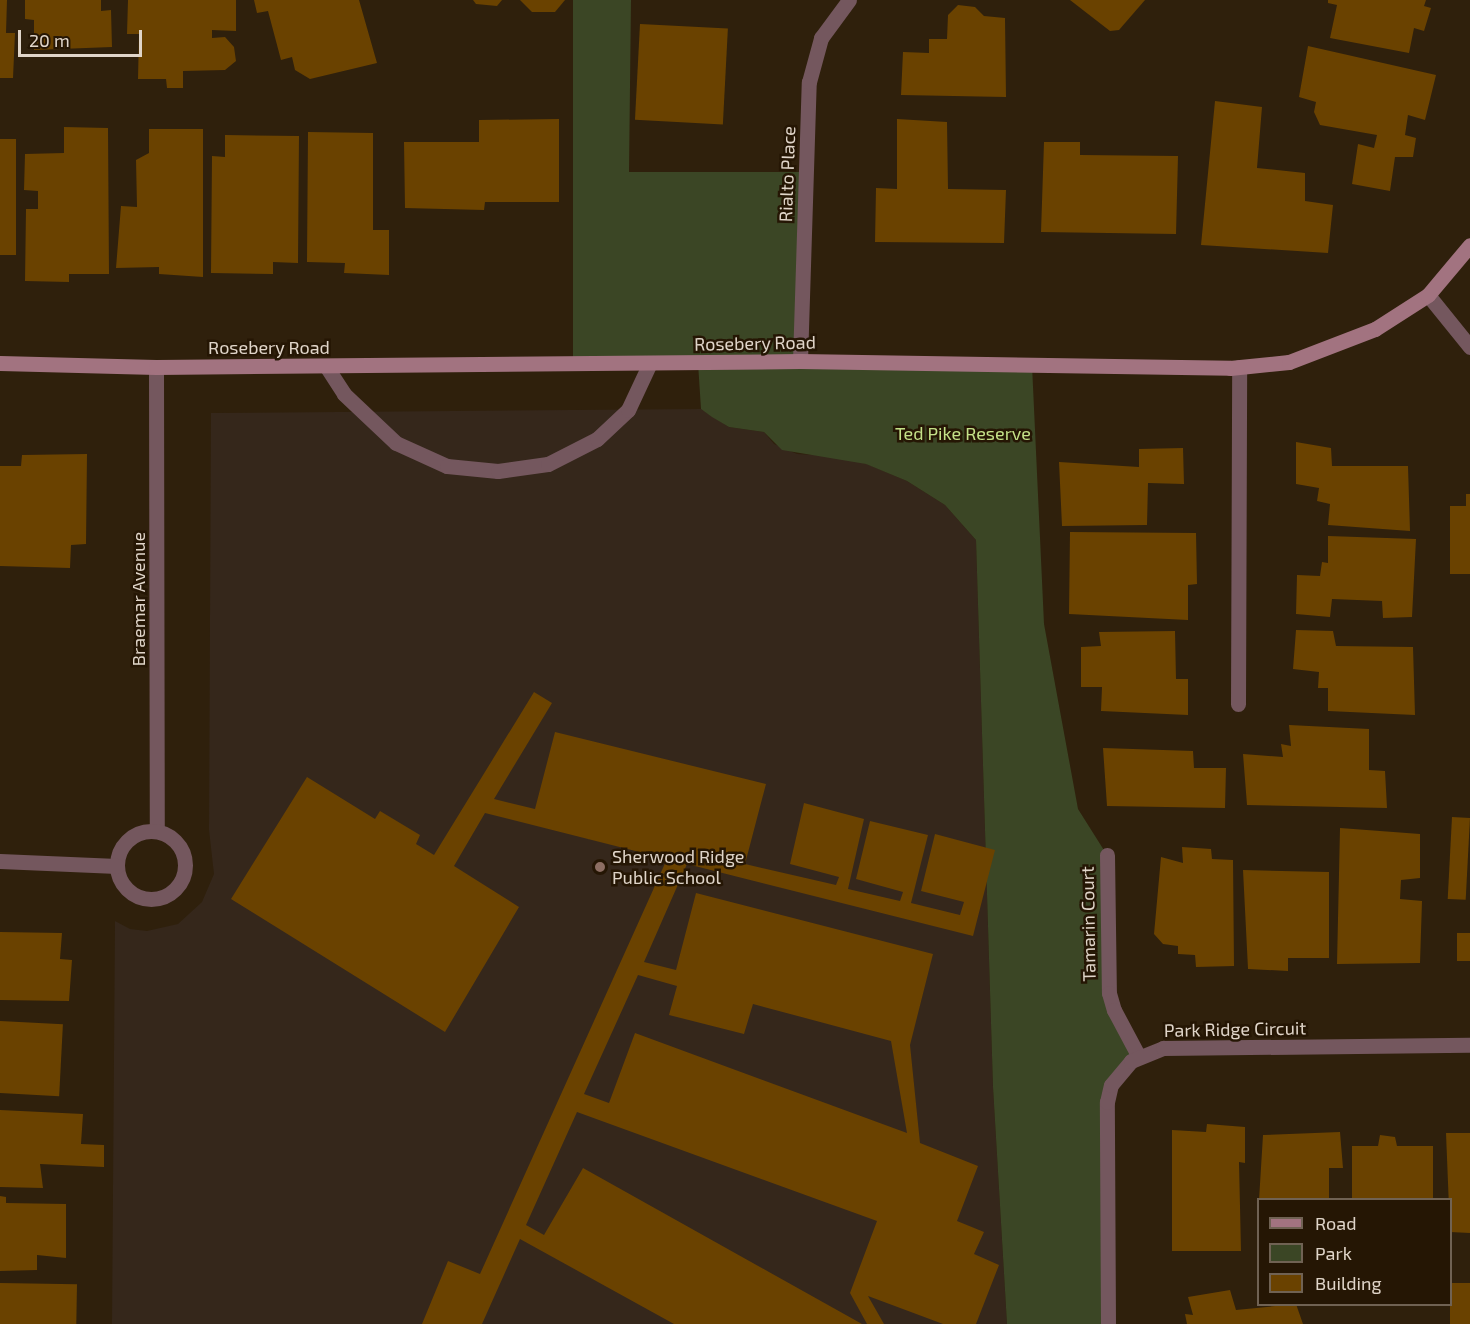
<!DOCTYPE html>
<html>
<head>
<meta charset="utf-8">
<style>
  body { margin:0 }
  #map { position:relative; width:1470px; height:1324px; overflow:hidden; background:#2f200c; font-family:"Exo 2",sans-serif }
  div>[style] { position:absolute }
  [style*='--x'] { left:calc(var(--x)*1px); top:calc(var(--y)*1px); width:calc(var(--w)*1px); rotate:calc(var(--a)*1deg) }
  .education>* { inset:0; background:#35271b }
  .green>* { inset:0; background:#3b4625 }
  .building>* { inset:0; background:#6a4200; transform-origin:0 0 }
  .street>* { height:15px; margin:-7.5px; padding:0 7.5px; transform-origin:7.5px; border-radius:7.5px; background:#74575e }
  .street>.ring { margin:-7.5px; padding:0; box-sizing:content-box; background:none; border:15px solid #74575e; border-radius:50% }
  .secondary>* { height:15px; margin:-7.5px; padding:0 7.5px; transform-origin:7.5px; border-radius:7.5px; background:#a27380 }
  .dots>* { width:16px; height:16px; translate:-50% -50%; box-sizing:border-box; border:3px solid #251604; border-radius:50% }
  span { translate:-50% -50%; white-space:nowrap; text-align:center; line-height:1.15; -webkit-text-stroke:5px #251604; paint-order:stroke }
  .street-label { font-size:18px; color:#e0d5c9 }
  .park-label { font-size:18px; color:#c4e188 }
  .poi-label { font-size:18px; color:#e0d5c9 }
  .left { translate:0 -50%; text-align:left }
  .legend { position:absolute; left:1257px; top:1198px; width:195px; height:108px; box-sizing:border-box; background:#251604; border:2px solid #706253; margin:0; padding:8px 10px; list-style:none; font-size:18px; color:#e0d5c9 }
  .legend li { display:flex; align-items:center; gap:12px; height:30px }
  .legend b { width:30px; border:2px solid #706253 }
  .scale { position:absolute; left:18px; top:30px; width:124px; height:27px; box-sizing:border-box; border:3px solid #e0d5c9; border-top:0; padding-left:8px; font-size:18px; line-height:21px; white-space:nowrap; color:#e0d5c9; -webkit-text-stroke:4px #251604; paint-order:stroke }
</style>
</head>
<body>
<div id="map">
  <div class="education">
    <div style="clip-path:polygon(701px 409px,729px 427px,764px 432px,774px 444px,797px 454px,831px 456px,867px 464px,907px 481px,945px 505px,976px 540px,993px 1087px,1007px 1324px,112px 1324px,115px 921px,130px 929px,147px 931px,178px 924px,202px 902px,214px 874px,209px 830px,211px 413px)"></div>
  </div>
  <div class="green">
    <div style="clip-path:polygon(573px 0,631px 0,629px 172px,806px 172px,800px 361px,1032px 365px,1044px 624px,1078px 809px,1107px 855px,1107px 976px,1139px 1057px,1111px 1085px,1108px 1324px,1007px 1324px,993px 1087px,976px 540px,945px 505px,907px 481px,866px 464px,782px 450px,764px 432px,729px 427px,712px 417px,701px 409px,698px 363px,573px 364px)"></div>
  </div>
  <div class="building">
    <div style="clip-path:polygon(0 0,7px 0,6px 33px,15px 33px,13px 78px,0 78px)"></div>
    <div style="clip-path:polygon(25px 0,101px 0,101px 11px,111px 10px,112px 47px,34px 50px,34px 20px,25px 19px)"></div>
    <div style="clip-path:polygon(128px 0,236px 0,236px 31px,212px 30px,212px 38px,225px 37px,234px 47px,236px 61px,225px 70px,183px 71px,183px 88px,167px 88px,166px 79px,138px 79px,139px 34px,127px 34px)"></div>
    <div style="clip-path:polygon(254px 0,359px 0,377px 63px,310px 79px,295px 70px,292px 57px,281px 60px,268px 11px,257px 13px)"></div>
    <div style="clip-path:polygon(473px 0,502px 0,497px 6px,476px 4px)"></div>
    <div style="clip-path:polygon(520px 0,565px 0,555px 12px,532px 12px)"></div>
    <div style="clip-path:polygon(1070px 0,1145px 0,1119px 30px,1110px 31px)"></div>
    <div style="clip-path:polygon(1328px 0,1426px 0,1424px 6px,1431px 8px,1424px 31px,1414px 28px,1409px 53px,1330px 38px,1337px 5px,1328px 3px)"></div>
    <div style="clip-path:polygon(958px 5px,975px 7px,984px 16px,1005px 18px,1006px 97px,901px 95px,903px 52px,929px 53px,929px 39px,947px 39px,948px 15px)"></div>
    <div style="left:640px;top:24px;width:88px;height:96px;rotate:3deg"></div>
    <div style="clip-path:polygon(1308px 46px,1436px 75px,1425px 120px,1408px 115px,1405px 135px,1416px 138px,1413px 157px,1395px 157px,1390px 191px,1352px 184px,1358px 144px,1374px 148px,1377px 135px,1320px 125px,1314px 112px,1316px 102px,1299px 97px)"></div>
    <div style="clip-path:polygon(1215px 101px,1262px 107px,1257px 168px,1305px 173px,1305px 201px,1333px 205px,1328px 253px,1201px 245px)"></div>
    <div style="clip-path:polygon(559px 119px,559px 202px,485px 202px,484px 210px,405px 208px,404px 142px,479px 142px,479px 120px)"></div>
    <div style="clip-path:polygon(897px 119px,947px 122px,948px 189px,1006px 190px,1004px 243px,875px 242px,876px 188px,897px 189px)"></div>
    <div style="clip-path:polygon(64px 127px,108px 128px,109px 274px,69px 274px,69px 282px,25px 281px,26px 209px,38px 209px,38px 191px,24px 190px,25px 154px,64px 153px)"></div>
    <div style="clip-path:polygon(149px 129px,203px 129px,203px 277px,159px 274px,159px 267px,116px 268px,121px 206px,137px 207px,136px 160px,149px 153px)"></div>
    <div style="clip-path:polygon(308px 132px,373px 133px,373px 230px,389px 230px,389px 275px,344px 273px,345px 263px,307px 262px)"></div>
    <div style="clip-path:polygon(225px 135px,299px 136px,298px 263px,273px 262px,273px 274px,211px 273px,212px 156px,225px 157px)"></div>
    <div style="left:0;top:139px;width:16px;height:116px"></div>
    <div style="clip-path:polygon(1044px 142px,1080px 142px,1080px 155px,1178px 156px,1176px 234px,1041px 232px)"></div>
    <div style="clip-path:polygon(1296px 442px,1331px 448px,1332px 466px,1408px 466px,1410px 531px,1328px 525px,1330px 504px,1317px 501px,1319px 488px,1296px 484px)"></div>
    <div style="clip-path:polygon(1183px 448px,1184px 484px,1148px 483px,1147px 525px,1062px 526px,1059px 462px,1139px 467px,1139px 449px)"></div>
    <div style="clip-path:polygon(87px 454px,86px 544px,71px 545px,70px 568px,0 566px,0 466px,21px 466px,22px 455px)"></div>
    <div style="clip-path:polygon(1466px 494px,1470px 494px,1470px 574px,1450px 574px,1450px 506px,1466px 506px)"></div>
    <div style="clip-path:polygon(1070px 532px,1196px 533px,1197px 584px,1188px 585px,1188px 620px,1069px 614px)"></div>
    <div style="clip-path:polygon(1328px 536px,1416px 539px,1412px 617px,1383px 618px,1382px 601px,1332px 599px,1330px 617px,1296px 614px,1297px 575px,1320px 576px,1322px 562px,1328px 563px)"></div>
    <div style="clip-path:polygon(1296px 630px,1333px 631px,1336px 646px,1413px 647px,1415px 715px,1328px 711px,1328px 688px,1318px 688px,1319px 672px,1293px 669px)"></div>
    <div style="clip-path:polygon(1175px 631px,1176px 679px,1188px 679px,1188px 715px,1101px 711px,1102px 687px,1081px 687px,1081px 647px,1101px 646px,1099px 632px)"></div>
    <div style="clip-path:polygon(evenodd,534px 692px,552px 703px,494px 799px,535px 809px,555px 732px,766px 784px,745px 864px,836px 885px,839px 877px,790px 864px,804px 803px,864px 819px,848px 889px,900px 901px,903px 892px,856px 879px,870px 821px,928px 835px,911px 903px,960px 915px,964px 902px,921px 891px,935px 834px,995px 850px,973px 936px,687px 864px,644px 962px,676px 970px,696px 893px,933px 954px,910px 1045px,920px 1143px,978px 1166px,957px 1221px,984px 1232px,974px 1254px,999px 1265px,976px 1324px,943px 1324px,868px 1296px,884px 1324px,867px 1324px,850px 1293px,877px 1221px,577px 1112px,526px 1225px,544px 1235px,583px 1168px,862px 1324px,674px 1324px,520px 1239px,482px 1324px,422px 1324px,448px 1261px,480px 1274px,667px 859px,485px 813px,454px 866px,519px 907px,445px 1032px,231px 899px,307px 777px,375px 819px,380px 811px,420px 835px,416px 844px,434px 855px,534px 692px,638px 975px,677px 986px,669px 1015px,744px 1034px,753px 1004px,891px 1041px,907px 1133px,635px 1033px,609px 1103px,584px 1094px,638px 975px)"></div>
    <div style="clip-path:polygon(1289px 725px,1369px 729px,1369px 770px,1385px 771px,1387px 808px,1247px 805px,1243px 754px,1283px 757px,1281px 744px,1291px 746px)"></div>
    <div style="clip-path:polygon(1103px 748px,1193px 751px,1194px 768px,1226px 768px,1225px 808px,1107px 806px)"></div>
    <div style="left:1452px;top:817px;width:18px;height:82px;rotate:3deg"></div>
    <div style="clip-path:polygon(1340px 828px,1420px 834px,1420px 878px,1401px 880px,1400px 899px,1422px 901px,1420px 963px,1337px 964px)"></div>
    <div style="clip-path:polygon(1182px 847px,1211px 849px,1212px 859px,1233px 860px,1234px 966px,1196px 967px,1195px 955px,1178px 954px,1178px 946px,1163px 944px,1154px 934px,1161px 857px,1183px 863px)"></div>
    <div style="clip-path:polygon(1243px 870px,1329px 872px,1329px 958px,1288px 958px,1288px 971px,1248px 969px)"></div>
    <div style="clip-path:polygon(0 932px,62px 933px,60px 959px,72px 960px,69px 1001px,0 1000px)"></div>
    <div style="left:1457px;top:933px;width:13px;height:28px"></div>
    <div style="left:0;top:1021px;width:63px;height:72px;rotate:3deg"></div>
    <div style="clip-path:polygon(0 1110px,83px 1114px,81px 1144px,104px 1145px,104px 1167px,40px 1164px,43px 1188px,0 1187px)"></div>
    <div style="clip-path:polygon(1207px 1124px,1245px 1127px,1245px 1163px,1239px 1162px,1241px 1251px,1172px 1251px,1172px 1130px,1206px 1132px)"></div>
    <div style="clip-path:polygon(1340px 1132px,1343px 1168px,1329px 1168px,1329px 1200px,1259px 1200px,1263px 1135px)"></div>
    <div style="clip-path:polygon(1446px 1133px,1470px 1133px,1470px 1233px,1450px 1232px)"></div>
    <div style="clip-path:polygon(1380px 1135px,1395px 1137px,1397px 1146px,1433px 1146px,1433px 1200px,1352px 1200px,1352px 1146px,1378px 1146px)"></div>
    <div style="clip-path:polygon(0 1196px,6px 1197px,6px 1203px,66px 1204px,66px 1258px,37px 1255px,37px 1270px,0 1271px)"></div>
    <div style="left:0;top:1283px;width:77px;height:41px;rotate:1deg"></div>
    <div style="left:1450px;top:1283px;width:20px;height:41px"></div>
    <div style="clip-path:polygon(1230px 1290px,1236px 1310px,1296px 1304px,1303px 1324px,1187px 1324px,1185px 1314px,1193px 1315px,1188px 1297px)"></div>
  </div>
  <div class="street">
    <div style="--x:1428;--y:295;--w:67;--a:51.1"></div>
    <div style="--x:800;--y:361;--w:279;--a:-88.2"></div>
    <div style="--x:809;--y:82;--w:46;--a:-74.7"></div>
    <div style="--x:821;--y:38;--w:47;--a:-53.6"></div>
    <div style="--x:326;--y:366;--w:33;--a:57"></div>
    <div style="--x:344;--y:394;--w:71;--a:43.3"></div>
    <div style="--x:396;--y:443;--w:56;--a:24.3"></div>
    <div style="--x:447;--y:466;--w:51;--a:5.6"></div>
    <div style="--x:498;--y:471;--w:50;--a:-8"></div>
    <div style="--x:548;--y:464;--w:55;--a:-27"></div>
    <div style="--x:597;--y:439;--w:42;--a:-43.1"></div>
    <div style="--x:628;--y:410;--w:52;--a:-64.9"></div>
    <div style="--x:156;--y:367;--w:464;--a:89.9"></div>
    <div style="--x:1238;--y:704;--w:337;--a:-89.8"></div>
    <div class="ring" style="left:117px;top:831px;width:53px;height:53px"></div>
    <div style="--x:1107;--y:855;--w:138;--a:89.2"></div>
    <div style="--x:1109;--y:993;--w:18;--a:74"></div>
    <div style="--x:1114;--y:1010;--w:53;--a:62"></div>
    <div style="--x:0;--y:861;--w:117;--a:2.4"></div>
    <div style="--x:1108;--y:1324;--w:222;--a:-90.3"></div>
    <div style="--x:1107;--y:1102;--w:17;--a:-77"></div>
    <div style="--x:1111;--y:1085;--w:31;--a:-50"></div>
    <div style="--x:1131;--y:1061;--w:35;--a:-22"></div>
    <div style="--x:1163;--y:1048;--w:307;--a:-0.6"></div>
  </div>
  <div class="secondary">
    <div style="--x:0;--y:363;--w:156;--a:1.5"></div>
    <div style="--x:156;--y:367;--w:644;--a:-0.53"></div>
    <div style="--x:800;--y:361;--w:430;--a:0.9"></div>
    <div style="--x:1230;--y:368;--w:59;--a:-5.8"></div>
    <div style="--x:1289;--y:362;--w:92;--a:-21"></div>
    <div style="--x:1375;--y:329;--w:63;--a:-32.7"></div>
    <div style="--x:1428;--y:295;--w:65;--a:-50"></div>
  </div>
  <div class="dots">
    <div style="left:600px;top:867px;background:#8d6e63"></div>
  </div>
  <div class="street-label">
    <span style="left:787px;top:174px;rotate:-88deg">Rialto Place</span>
    <span style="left:755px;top:343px;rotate:-1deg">Rosebery Road</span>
    <span style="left:269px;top:347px">Rosebery Road</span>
    <span style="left:138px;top:599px;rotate:-90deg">Braemar Avenue</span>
    <span style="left:1088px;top:924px;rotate:-91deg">Tamarin Court</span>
    <span style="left:1235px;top:1029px;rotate:-1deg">Park Ridge Circuit</span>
  </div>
  <div class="park-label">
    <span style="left:963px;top:433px">Ted Pike Reserve</span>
  </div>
  <div class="poi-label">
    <span class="left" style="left:612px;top:867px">Sherwood Ridge<br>Public School</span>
  </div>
  <ul class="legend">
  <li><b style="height:8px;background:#a27380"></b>Road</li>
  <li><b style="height:16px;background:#3b4625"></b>Park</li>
  <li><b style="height:16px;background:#6a4200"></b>Building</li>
  </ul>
  <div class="scale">20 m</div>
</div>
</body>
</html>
